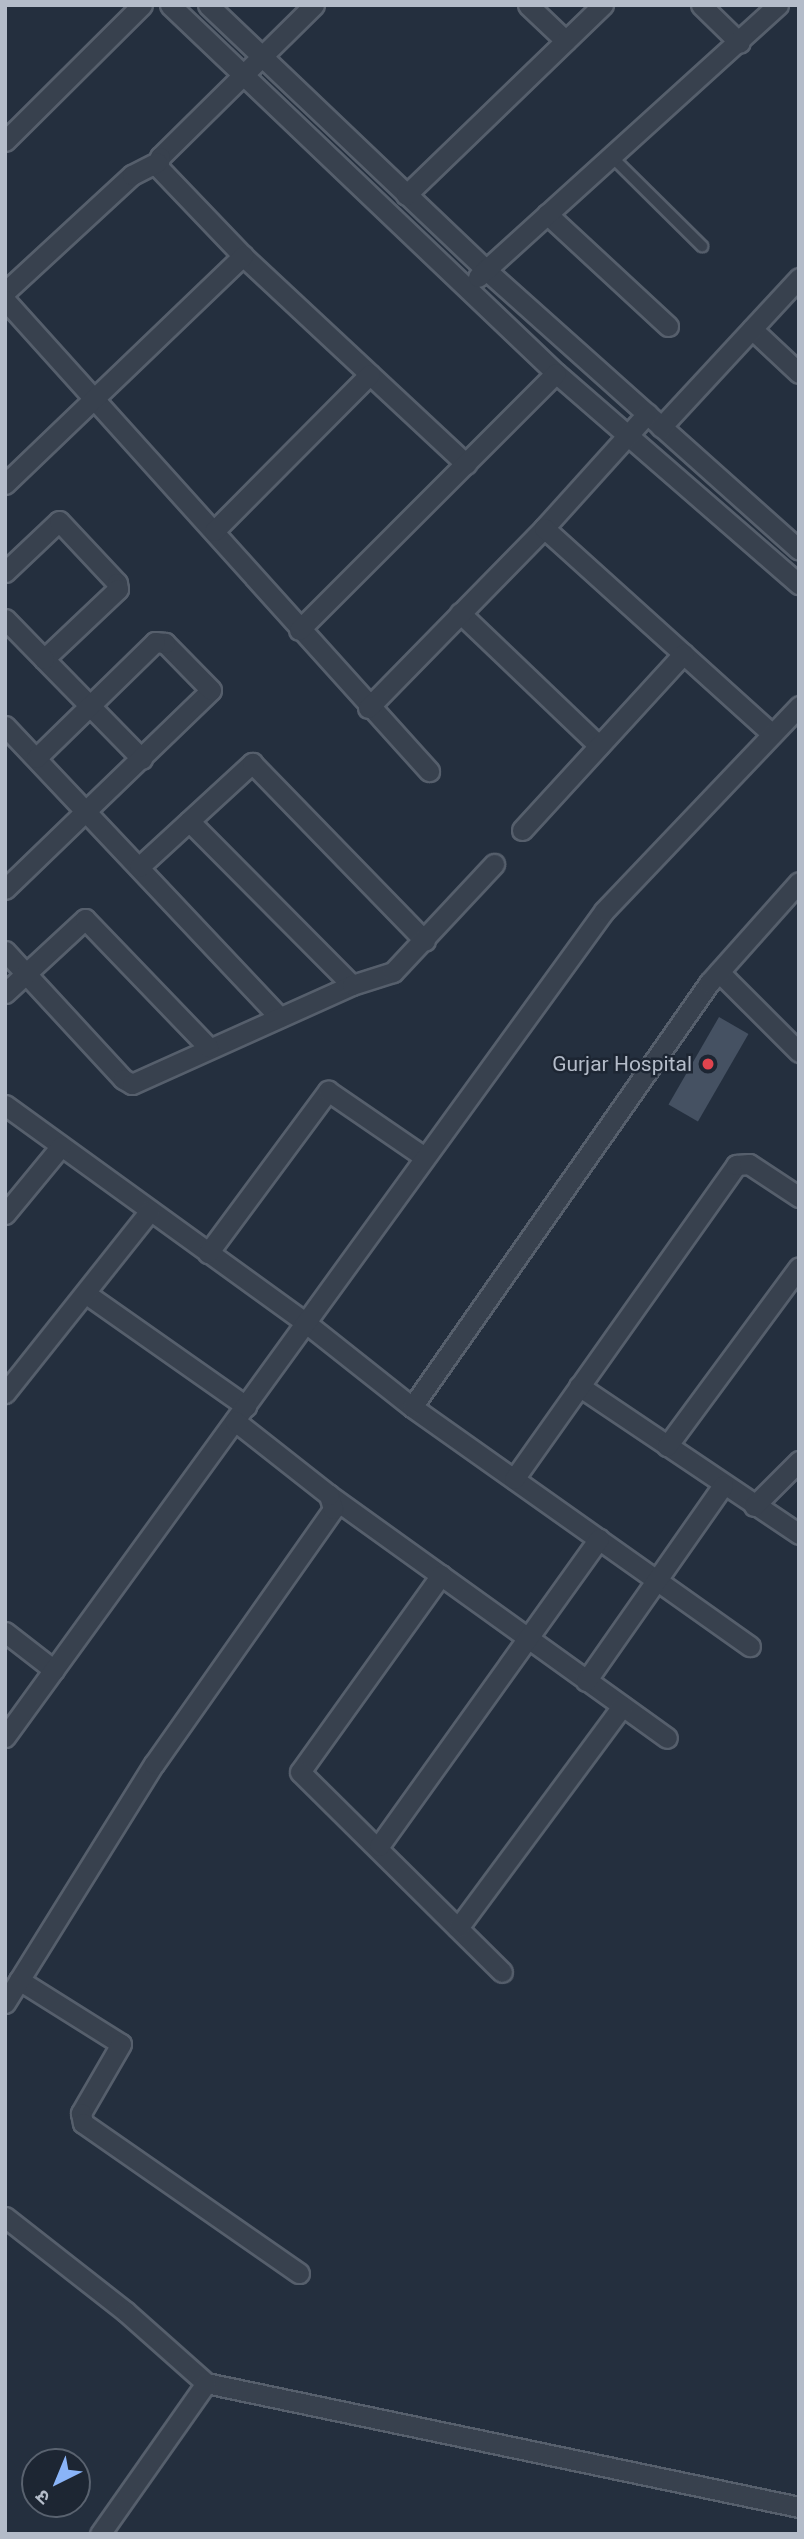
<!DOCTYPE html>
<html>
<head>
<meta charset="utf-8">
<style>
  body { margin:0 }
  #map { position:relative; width:804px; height:2539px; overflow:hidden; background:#242f3e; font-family:Roboto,"Noto Sans Devanagari",sans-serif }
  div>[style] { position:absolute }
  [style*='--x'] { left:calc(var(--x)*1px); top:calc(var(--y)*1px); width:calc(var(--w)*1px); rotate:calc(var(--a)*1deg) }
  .building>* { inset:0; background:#455162; transform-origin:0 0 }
  .roads { filter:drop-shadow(2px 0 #565f6c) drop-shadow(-2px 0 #565f6c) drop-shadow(0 2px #565f6c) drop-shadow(0 -2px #565f6c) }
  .service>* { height:10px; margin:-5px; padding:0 5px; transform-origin:5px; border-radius:5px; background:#38414e }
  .minor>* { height:19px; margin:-9.5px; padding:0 9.5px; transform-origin:9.5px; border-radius:9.5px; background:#38414e }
  .dots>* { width:19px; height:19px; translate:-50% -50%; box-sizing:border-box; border:4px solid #1d2633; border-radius:50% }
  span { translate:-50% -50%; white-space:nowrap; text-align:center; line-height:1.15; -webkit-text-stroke:5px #1d2633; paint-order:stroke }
  .poi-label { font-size:21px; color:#b4bcc9 }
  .right { translate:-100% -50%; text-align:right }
  .frame { position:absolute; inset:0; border:7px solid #b4bcc9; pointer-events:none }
  .north { position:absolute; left:21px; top:2448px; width:70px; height:70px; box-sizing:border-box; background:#1d2633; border:2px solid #59626f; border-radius:50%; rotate:223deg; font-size:19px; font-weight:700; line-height:28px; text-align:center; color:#b4bcc9 }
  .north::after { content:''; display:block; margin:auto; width:24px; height:32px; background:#8ab4f8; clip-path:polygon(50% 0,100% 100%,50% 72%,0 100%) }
</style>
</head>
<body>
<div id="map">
  <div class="building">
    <div style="left:719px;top:1017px;width:34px;height:101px;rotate:30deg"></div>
  </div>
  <div class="roads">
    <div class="service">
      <div style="--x:612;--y:157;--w:127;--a:44.7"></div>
    </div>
    <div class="minor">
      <div style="--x:170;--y:5;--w:533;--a:43.63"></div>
      <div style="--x:556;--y:373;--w:322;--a:41"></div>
      <div style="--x:208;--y:5;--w:383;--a:43.6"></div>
      <div style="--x:485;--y:269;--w:421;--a:41.8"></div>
      <div style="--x:314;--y:5;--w:216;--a:135.4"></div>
      <div style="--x:160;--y:157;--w:10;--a:101"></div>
      <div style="--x:158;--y:167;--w:123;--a:46.3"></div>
      <div style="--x:243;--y:256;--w:305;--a:43"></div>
      <div style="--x:528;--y:5;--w:52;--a:43.5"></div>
      <div style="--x:701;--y:5;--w:54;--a:44.3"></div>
      <div style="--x:5;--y:141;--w:193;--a:-44.8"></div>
      <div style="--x:406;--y:195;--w:274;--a:-44"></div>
      <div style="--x:547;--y:214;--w:165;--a:42.8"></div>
      <div style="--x:478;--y:277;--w:405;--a:-42.2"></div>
      <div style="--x:5;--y:292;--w:173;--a:-42.7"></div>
      <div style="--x:132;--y:175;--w:28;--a:-27"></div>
      <div style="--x:5;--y:300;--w:634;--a:48.01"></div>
      <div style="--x:752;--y:329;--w:64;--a:43.1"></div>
      <div style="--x:661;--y:427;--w:203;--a:-47.2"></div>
      <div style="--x:5;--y:484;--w:330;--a:-43.8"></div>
      <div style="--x:544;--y:528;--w:154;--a:-47.9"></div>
      <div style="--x:214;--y:531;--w:221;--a:-45.2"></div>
      <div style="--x:5;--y:572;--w:74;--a:-43.4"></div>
      <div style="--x:59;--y:521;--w:85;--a:46.9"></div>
      <div style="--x:117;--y:583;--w:6;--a:81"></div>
      <div style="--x:118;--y:589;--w:102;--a:136.6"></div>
      <div style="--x:44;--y:659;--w:140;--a:45.6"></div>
      <div style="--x:460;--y:613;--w:192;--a:43.7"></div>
      <div style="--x:5;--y:619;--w:56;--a:45.7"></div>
      <div style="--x:299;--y:630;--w:363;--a:-45"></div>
      <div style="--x:368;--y:708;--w:252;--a:-45.6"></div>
      <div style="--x:544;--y:528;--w:307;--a:42.1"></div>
      <div style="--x:5;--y:726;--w:400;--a:46.7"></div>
      <div style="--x:189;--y:821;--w:231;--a:45.2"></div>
      <div style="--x:522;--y:830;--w:239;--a:-47.5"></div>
      <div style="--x:139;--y:867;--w:154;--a:-42.6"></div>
      <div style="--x:252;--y:763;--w:248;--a:45.8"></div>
      <div style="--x:5;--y:889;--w:286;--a:-44"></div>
      <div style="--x:211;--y:690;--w:66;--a:-134.4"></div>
      <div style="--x:165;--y:643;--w:10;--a:-174"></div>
      <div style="--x:155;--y:642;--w:166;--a:135.7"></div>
      <div style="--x:5;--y:951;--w:174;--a:47.3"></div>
      <div style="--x:123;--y:1079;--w:10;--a:29"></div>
      <div style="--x:132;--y:1084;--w:241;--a:-24.2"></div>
      <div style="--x:352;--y:985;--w:43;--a:-17.6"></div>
      <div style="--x:393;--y:972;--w:148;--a:-46.9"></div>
      <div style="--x:719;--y:972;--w:113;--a:45"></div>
      <div style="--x:5;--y:993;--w:109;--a:-42.8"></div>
      <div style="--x:85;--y:919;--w:178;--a:46.1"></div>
      <div style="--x:5;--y:1105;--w:372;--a:35.9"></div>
      <div style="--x:306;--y:1323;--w:135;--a:38.4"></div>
      <div style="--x:412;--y:1407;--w:414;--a:35.3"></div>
      <div style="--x:5;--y:1214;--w:88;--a:-50.5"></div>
      <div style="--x:208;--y:1253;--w:202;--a:-53.5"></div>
      <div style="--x:328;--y:1091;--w:115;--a:34.4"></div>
      <div style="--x:85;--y:1293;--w:197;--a:35.1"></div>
      <div style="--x:579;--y:1386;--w:265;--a:33.9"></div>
      <div style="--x:5;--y:1393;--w:233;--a:-51.5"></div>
      <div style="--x:412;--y:1407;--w:518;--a:-54.99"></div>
      <div style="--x:709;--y:983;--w:135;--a:-48.3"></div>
      <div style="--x:667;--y:1446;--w:222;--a:-53.6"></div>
      <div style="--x:514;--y:1479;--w:385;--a:-54.7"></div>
      <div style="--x:736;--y:1165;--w:13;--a:-4"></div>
      <div style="--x:749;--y:1164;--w:60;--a:33.4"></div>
      <div style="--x:329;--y:1495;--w:416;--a:35.7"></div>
      <div style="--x:754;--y:1506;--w:64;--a:-45"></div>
      <div style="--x:441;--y:1575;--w:242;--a:125.6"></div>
      <div style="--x:300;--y:1772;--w:284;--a:44.7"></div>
      <div style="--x:5;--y:1632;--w:62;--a:37.8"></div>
      <div style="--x:586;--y:1681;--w:239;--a:-55"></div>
      <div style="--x:5;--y:1737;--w:1020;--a:-54.05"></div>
      <div style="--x:604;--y:911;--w:283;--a:-46.4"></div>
      <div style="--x:379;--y:1846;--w:378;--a:-54.4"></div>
      <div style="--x:458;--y:1928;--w:276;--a:-53.5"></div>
      <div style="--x:19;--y:1980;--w:120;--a:32.1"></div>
      <div style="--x:121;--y:2044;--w:80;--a:120.1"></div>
      <div style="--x:81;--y:2113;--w:10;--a:79"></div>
      <div style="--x:83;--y:2123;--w:263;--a:34.8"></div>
      <div style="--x:5;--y:2003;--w:282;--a:-58.1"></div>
      <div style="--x:154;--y:1764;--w:312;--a:-54.9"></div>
      <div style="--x:333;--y:1509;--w:15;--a:-106"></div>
      <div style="--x:329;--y:1495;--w:120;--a:-141.8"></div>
      <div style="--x:5;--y:2217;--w:154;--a:38.1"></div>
      <div style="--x:126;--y:2312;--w:107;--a:41.6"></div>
      <div style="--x:206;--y:2383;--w:606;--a:11.81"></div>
      <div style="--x:100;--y:2534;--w:184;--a:-54.9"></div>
    </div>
  </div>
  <div class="dots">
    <div style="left:708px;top:1064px;background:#e0444e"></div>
  </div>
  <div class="poi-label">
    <span class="right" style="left:692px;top:1064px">Gurjar Hospital</span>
  </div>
  <div class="frame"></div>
  <div class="north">उ</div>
</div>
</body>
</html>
